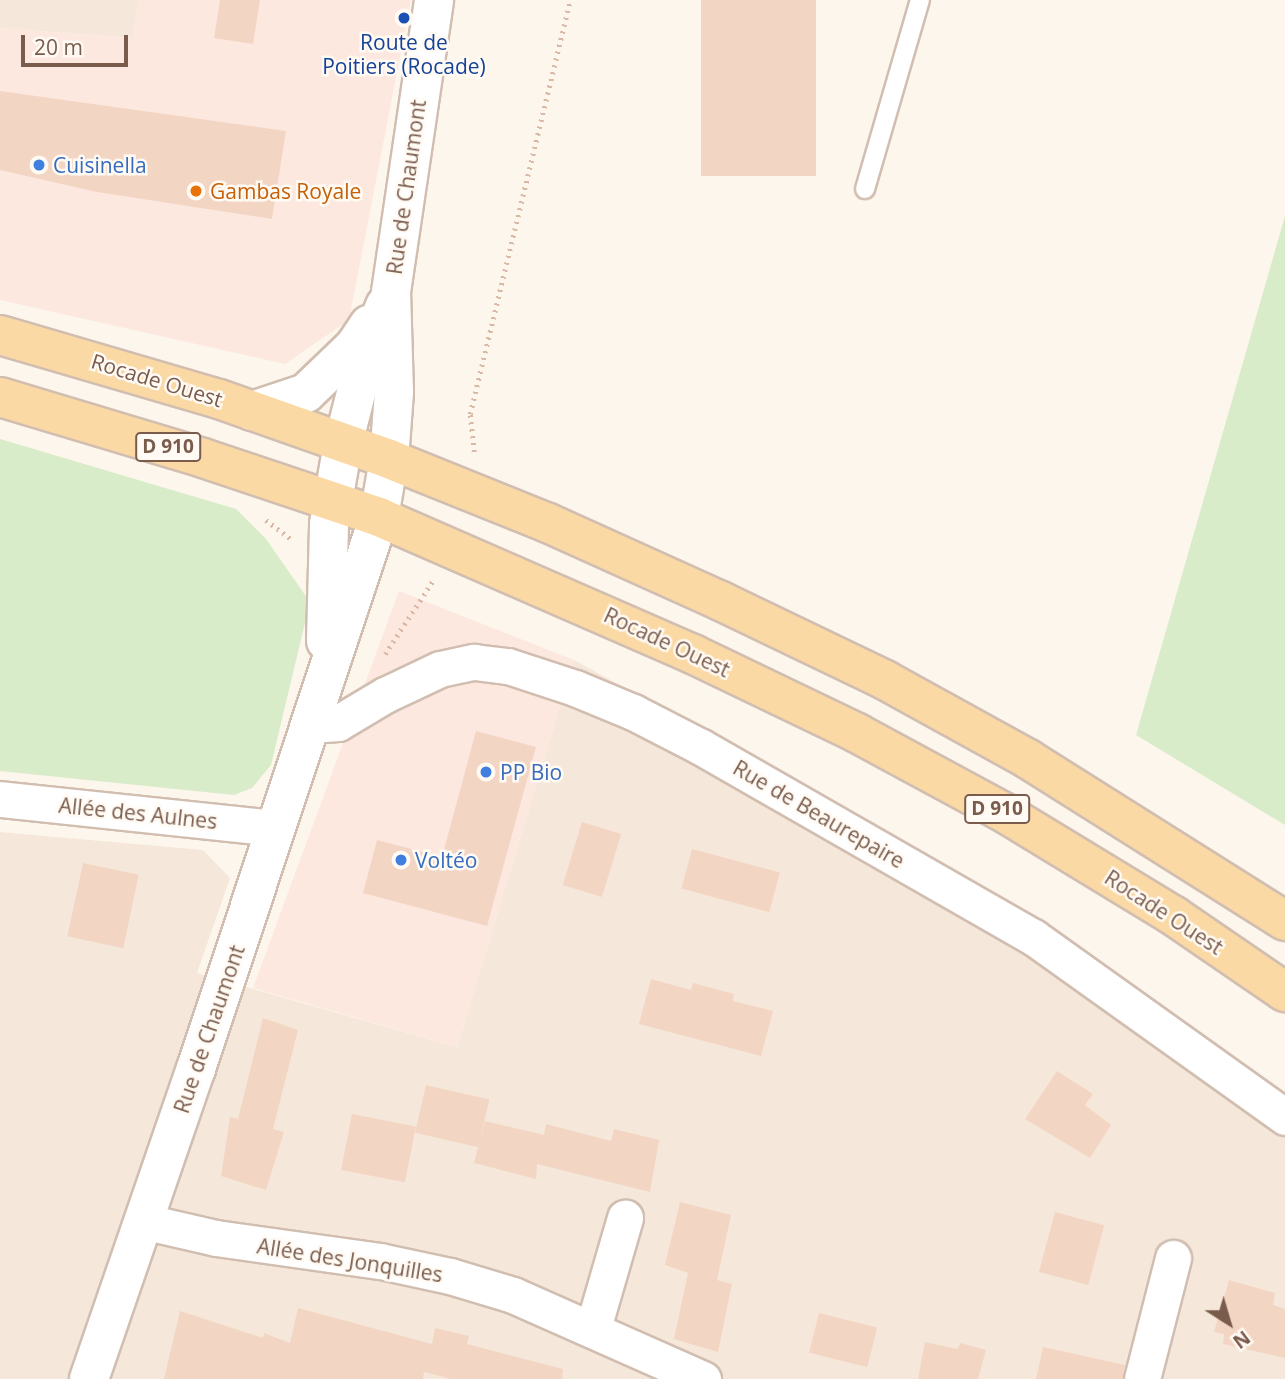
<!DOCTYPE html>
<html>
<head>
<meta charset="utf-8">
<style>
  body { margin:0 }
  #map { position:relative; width:1285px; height:1379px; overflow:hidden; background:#fdf6ec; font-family:"Open Sans",sans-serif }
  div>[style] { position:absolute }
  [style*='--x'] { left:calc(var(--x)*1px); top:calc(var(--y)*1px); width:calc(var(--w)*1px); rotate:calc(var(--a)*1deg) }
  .residential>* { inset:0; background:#f5e8da }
  .commercial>* { inset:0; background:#fde8e0 }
  .green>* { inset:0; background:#d8ecc9 }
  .building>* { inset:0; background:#f3d5c3; transform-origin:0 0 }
  .path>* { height:4.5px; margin-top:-2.25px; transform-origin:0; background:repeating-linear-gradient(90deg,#d9b8a5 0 2px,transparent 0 7px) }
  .roads { filter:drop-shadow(2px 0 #d1beb0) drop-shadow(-2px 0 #d1beb0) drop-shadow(0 2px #d1beb0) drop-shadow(0 -2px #d1beb0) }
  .lane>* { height:18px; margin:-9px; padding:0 9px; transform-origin:9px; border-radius:9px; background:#fff }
  .street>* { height:35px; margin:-17.5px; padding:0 17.5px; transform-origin:17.5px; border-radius:17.5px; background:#fff }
  .secondary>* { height:38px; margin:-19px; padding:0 19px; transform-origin:19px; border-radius:19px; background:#fff }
  .primary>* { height:38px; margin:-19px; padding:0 19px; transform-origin:19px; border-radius:19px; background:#fbd9a5 }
  .dots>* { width:19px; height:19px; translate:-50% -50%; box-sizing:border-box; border:4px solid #fffaf3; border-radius:50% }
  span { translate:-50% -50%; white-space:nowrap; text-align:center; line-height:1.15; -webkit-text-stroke:5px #fffaf3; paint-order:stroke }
  .shield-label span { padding:2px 5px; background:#fffaf3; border:2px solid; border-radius:5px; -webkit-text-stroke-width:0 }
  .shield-label { font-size:19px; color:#7a5c4d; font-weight:700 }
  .transit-label { font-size:21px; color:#164399 }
  .shop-label { font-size:21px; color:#366cbe }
  .left { translate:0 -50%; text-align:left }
  .street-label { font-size:21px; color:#7a5c4d }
  .food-label { font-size:21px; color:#c56008 }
  .north { position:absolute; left:1194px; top:1288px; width:70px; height:70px; -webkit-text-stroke:5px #fffaf3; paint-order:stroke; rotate:143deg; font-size:19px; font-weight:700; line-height:28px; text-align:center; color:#7a5c4d }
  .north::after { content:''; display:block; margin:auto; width:24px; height:32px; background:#7a5c4d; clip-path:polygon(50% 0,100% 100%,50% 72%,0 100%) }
  .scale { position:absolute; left:21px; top:35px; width:107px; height:32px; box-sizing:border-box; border:4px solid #7a5c4d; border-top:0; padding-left:9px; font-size:21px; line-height:24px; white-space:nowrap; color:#7a5c4d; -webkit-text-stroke:5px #fffaf3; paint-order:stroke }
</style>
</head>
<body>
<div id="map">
  <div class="residential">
    <div style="clip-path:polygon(0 0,139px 0,133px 38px,0 28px)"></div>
    <div style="clip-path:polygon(574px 660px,857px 815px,1209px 1046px,1285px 1103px,1285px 1379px,0 1379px,0 832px,203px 850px,230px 878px,197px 973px,457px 1047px)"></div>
  </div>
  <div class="commercial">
    <div style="clip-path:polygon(139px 0,411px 0,349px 320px,285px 364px,0 300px,0 28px,133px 38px)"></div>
    <div style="clip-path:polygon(399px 591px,574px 660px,457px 1047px,253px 988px)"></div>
  </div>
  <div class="green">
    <div style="clip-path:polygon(1285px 216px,1285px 825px,1136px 735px)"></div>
    <div style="clip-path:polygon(0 439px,236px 509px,266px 539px,310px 602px,271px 765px,252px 788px,234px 795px,0 771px)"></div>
  </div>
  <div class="building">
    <div style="clip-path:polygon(220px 0,260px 0,253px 44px,214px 38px)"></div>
    <div style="left:701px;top:0;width:115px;height:176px"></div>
    <div style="clip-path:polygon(0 91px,286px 131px,272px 219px,97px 192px,0 170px)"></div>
    <div style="clip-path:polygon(476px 731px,536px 747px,487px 926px,363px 893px,377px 840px,442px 857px)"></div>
    <div style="left:582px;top:822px;width:41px;height:66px;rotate:17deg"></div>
    <div style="left:692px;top:849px;width:91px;height:41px;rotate:15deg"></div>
    <div style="left:83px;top:863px;width:57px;height:75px;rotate:12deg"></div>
    <div style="clip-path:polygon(651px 979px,691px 990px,693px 983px,734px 994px,733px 1001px,773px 1011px,761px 1056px,639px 1024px)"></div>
    <div style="clip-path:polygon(263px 1018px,298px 1030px,273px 1129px,284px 1132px,266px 1190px,221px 1176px,230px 1117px,238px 1119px)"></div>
    <div style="clip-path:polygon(1057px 1071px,1093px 1094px,1085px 1105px,1111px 1125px,1090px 1158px,1025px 1119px)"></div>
    <div style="left:426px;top:1085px;width:65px;height:49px;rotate:13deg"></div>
    <div style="left:352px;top:1114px;width:65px;height:57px;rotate:11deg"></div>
    <div style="clip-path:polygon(485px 1121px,544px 1135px,546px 1124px,611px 1141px,614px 1129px,659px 1140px,650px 1192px,537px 1164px,536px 1179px,474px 1163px)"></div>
    <div style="clip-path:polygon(680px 1202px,731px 1215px,717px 1280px,732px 1284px,718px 1352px,674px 1339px,688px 1273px,665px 1265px)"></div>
    <div style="left:1055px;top:1212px;width:51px;height:62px;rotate:15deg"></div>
    <div style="clip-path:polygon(1229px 1280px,1275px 1293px,1273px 1305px,1285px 1309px,1285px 1358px,1223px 1344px,1224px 1334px,1214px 1332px)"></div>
    <div style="clip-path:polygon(298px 1308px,432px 1344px,435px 1328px,469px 1336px,467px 1344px,563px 1369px,562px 1379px,451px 1379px,424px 1372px,423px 1379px,164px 1379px,180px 1311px,263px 1338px,264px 1333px,290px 1343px)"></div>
    <div style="left:819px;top:1313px;width:60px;height:41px;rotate:14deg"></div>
    <div style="clip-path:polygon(925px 1342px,957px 1349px,961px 1343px,986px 1350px,978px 1379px,918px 1379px)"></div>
    <div style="clip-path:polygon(1043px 1347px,1125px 1365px,1122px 1379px,1036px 1379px)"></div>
  </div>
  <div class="path">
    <div style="--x:474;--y:452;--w:38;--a:-96"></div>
    <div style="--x:470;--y:414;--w:426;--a:-76.4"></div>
    <div style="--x:266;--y:520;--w:34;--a:37"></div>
    <div style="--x:385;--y:654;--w:90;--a:-56.8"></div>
  </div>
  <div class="roads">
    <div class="lane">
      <div style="--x:865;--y:189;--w:197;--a:-73.8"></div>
    </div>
    <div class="street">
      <div style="--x:311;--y:725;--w:27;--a:-4"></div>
      <div style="--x:338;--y:723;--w:55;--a:-30.8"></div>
      <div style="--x:385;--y:695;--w:61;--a:-25.3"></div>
      <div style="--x:440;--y:669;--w:35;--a:-12"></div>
      <div style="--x:474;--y:662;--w:34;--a:7"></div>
      <div style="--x:508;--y:666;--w:71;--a:18.2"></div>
      <div style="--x:575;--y:688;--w:63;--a:22.5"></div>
      <div style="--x:633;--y:712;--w:76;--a:27.2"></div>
      <div style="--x:701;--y:747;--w:383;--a:29.8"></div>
      <div style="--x:1033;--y:937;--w:310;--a:35.5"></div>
      <div style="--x:0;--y:799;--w:277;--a:6"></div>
      <div style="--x:142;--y:1221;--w:76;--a:12.9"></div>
      <div style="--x:216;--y:1238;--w:166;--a:8"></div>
      <div style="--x:380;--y:1261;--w:72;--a:12.1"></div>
      <div style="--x:450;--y:1276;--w:66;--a:16.8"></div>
      <div style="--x:513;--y:1295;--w:208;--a:23.9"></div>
      <div style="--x:593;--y:1328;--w:115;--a:-73.8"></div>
      <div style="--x:1142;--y:1379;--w:125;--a:-75.6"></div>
    </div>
    <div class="secondary">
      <div style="--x:252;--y:411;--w:57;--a:-18.4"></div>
      <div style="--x:306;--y:393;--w:66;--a:-43.8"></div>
      <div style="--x:354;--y:347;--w:27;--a:-56"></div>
      <div style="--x:326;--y:641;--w:117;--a:-88.5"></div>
      <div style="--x:329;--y:524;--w:81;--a:-80.1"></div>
      <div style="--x:343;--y:444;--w:97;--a:-75.7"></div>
      <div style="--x:367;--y:350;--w:48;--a:-67.8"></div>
      <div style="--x:89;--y:1379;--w:328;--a:-71"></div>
      <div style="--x:196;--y:1069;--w:582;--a:-71.66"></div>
      <div style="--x:379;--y:517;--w:59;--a:-80.2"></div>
      <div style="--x:389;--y:459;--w:67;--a:-85.7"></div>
      <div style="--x:394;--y:392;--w:100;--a:-91.7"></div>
      <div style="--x:391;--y:292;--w:295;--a:-81.6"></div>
    </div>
    <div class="primary">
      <div style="--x:0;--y:335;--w:228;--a:16.3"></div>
      <div style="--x:219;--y:399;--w:180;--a:19.4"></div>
      <div style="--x:389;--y:459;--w:171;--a:21.9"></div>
      <div style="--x:548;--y:523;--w:190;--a:24.3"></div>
      <div style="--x:721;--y:601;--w:182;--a:25.7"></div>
      <div style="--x:885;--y:680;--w:163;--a:28.9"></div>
      <div style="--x:1028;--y:759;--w:304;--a:32.2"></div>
      <div style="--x:0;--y:397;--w:212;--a:16.7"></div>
      <div style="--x:203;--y:458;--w:186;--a:18.5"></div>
      <div style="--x:379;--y:517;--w:343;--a:23.6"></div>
      <div style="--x:693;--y:654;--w:182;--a:25.7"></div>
      <div style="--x:857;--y:733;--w:166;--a:28.4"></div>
      <div style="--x:1003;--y:812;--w:200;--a:31.3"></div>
      <div style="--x:1174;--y:916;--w:135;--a:34.4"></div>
    </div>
  </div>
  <div class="dots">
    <div style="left:404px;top:18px;background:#1a4fb4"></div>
    <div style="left:39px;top:165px;background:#3f7fe0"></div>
    <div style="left:196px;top:191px;background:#e8710a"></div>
    <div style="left:486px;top:772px;background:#3f7fe0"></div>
    <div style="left:401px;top:860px;background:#3f7fe0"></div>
  </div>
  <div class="shield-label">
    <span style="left:168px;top:447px">D 910</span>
    <span style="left:997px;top:809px">D 910</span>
  </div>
  <div class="transit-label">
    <span style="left:404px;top:54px">Route de<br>Poitiers (Rocade)</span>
  </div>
  <div class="shop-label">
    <span class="left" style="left:53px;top:165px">Cuisinella</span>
    <span class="left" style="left:500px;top:772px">PP Bio</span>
    <span class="left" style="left:415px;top:860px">Voltéo</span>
  </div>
  <div class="street-label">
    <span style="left:406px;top:187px;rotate:-82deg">Rue de Chaumont</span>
    <span style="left:157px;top:380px;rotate:17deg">Rocade Ouest</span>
    <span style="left:667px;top:642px;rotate:25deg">Rocade Ouest</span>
    <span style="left:138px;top:813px;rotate:6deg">Allée des Aulnes</span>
    <span style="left:819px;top:814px;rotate:30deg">Rue de Beaurepaire</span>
    <span style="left:1164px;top:912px;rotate:33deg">Rocade Ouest</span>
    <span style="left:209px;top:1029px;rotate:-71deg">Rue de Chaumont</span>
    <span style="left:350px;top:1260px;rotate:9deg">Allée des Jonquilles</span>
  </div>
  <div class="food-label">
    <span class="left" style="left:210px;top:191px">Gambas Royale</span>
  </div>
  <div class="north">N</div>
  <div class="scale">20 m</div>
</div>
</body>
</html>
